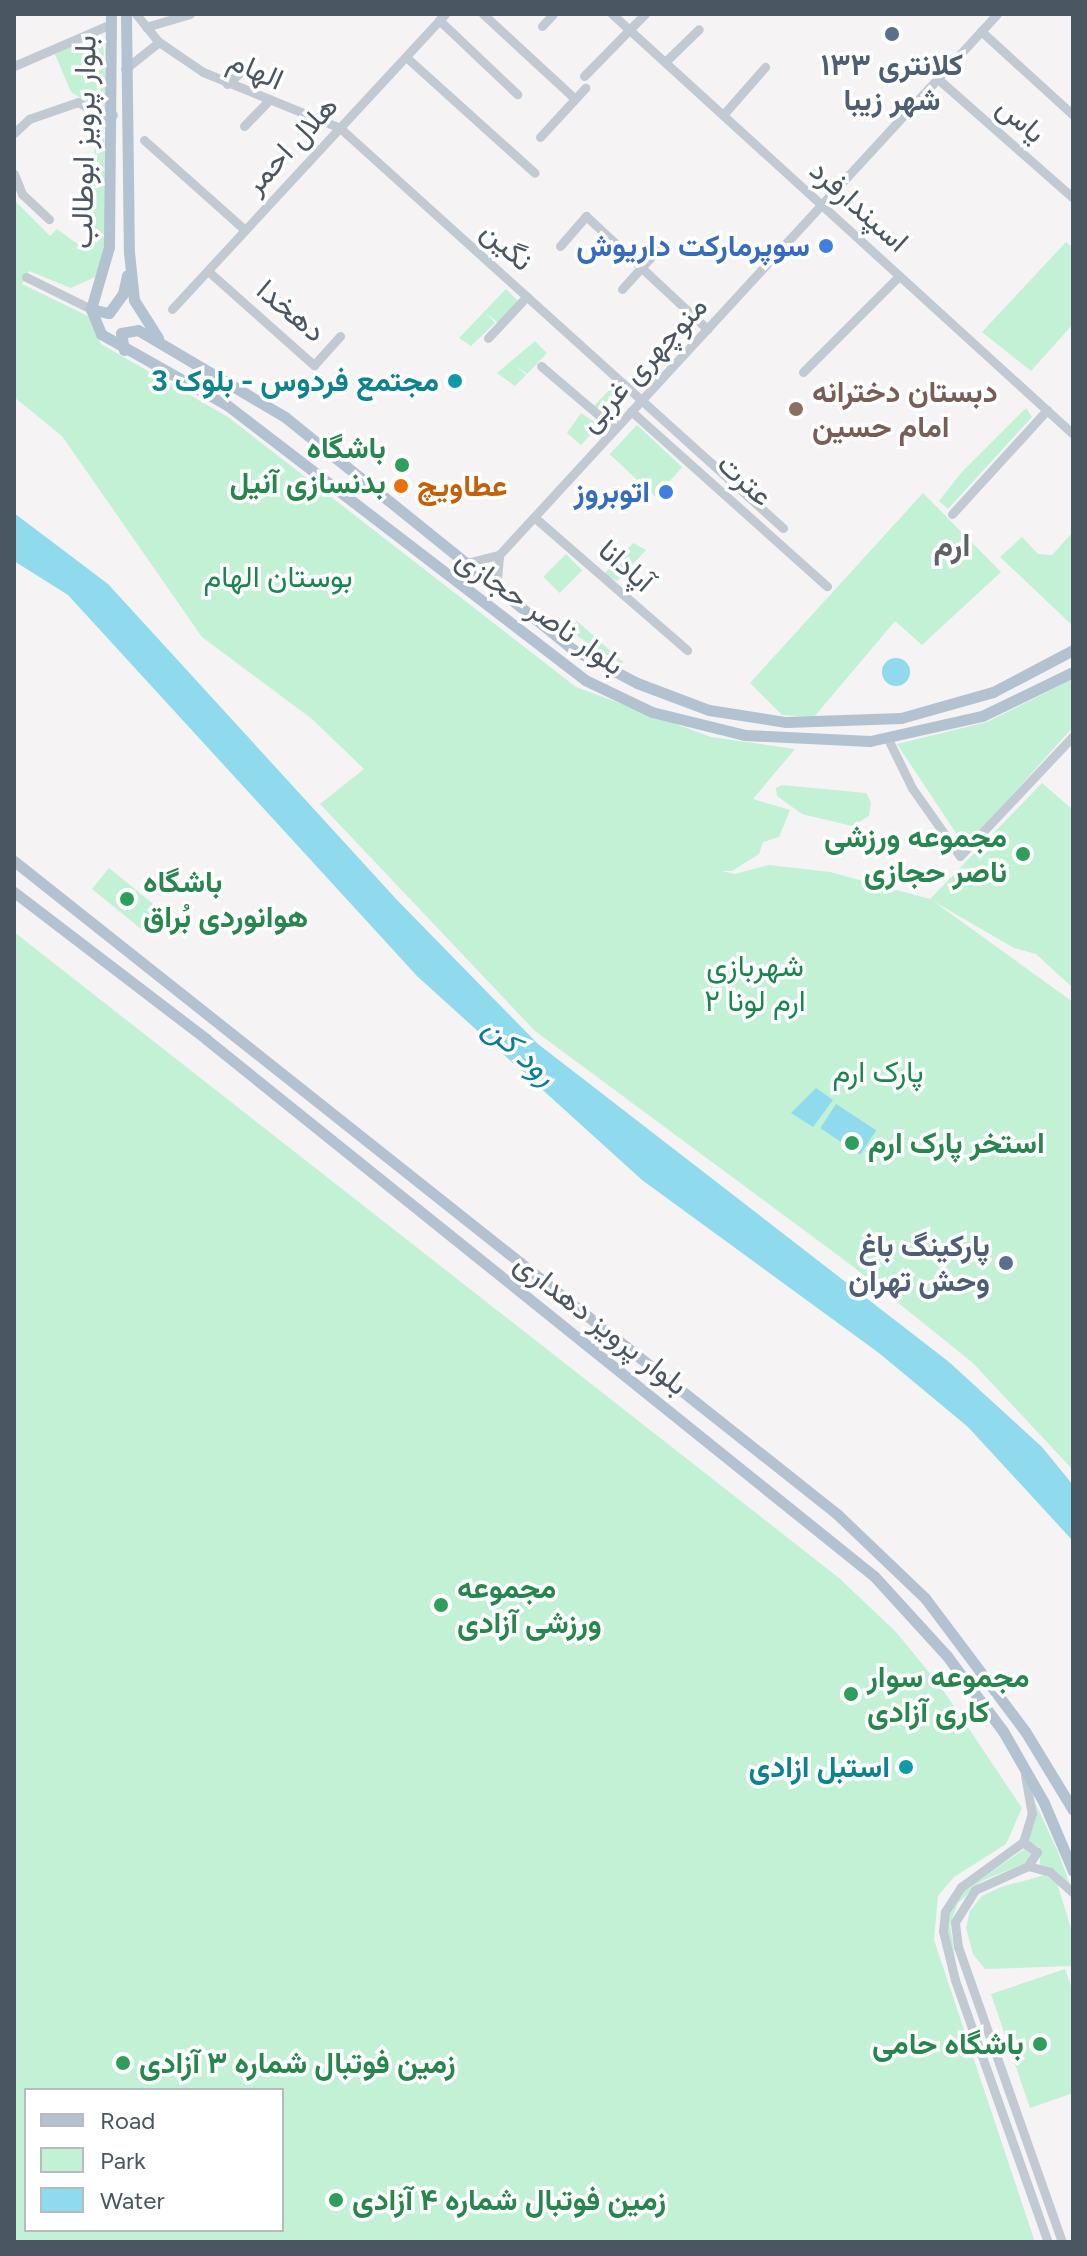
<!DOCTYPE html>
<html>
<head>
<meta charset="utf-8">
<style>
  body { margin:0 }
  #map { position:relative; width:1087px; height:2256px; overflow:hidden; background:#f5f3f3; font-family:Figtree,Vazirmatn,sans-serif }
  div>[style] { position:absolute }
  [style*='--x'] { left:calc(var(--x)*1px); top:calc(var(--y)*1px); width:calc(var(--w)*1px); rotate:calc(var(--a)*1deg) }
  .green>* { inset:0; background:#c3f1d5; transform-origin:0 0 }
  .water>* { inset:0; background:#90daee; transform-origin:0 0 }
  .round { border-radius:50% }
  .minor>* { height:9px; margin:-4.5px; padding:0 4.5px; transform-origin:4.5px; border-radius:4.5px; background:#c1cad2 }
  .major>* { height:11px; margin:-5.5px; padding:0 5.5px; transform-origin:5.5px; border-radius:5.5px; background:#b3c2d1 }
  .dots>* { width:22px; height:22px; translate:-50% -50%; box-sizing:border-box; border:4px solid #fff; border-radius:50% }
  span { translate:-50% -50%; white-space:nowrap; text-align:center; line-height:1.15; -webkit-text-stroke:7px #fff; paint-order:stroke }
  .service-label { font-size:30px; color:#4e5e75; font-weight:700 }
  .right { translate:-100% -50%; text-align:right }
  .street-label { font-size:30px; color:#4a5661 }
  .shop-label { font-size:30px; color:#366cbe; font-weight:700 }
  .culture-label { font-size:30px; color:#0d838f; font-weight:700 }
  .education-label { font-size:30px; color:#785e54; font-weight:700 }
  .left { translate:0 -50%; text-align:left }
  .leisure-label { font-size:30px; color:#27864d; font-weight:700 }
  .food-label { font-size:30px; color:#c56008; font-weight:700 }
  .park-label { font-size:30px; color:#17864f }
  .neighbourhood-label { font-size:32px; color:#5f6368; font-weight:700 }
  .water-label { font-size:32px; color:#0c7c9b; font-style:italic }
  .frame { position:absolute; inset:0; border:16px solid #4a5661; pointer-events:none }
  .legend { position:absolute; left:24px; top:2088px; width:260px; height:144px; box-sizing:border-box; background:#fff; border:2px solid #b7bbc0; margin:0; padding:10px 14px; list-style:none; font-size:24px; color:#4a5661 }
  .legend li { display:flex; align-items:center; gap:16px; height:40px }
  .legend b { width:40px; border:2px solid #b7bbc0 }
</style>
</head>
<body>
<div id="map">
  <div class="green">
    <div style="clip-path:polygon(88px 37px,103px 41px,107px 110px,102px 111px,71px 92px,54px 52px)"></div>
    <div style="clip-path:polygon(95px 121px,104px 121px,105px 250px,95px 277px,71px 288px,29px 271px,22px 284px,88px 316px,101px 344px,228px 417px,576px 687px,711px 737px,795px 749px,753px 799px,790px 810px,779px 837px,763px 842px,759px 854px,732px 871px,721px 871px,735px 874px,769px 865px,830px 872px,930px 899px,1042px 783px,1073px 810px,1073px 988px,1036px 954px,1014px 948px,933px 901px,1073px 1002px,1073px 1470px,973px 1363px,851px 1265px,535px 1031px,320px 804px,364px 769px,312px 719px,202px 637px,62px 436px,14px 397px,14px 200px,50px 236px,57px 229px,83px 248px,93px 249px)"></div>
    <div style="clip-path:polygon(1066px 242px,1073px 248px,1073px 324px,1031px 371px,982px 332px)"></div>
    <div style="clip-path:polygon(506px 289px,519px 302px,498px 323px,486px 313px,495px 323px,471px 346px,459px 338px)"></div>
    <div style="clip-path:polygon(535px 341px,547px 353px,527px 374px,514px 364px,526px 375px,515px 386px,497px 373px)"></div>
    <div style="clip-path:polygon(613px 386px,623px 393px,623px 401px,605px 413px,593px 407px)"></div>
    <div style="clip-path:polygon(1026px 408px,1032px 417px,948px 509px,939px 501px,961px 473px)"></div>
    <div style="clip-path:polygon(581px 413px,596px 423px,596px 429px,581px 445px,567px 433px)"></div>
    <div style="left:637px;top:425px;width:62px;height:40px;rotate:43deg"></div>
    <div style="clip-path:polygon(923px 493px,1001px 572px,922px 645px,895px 621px,814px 717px,782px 715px,750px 683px)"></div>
    <div style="clip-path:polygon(1073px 532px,1073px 626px,1000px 557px,1022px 537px,1038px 554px,1052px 555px)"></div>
    <div style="clip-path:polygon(633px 543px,646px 550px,617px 581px,604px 574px)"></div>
    <div style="left:566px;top:554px;width:23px;height:32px;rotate:45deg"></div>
    <div style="clip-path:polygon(577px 621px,623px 662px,622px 664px,569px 631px,563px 633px)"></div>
    <div style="clip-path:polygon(1073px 679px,1073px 727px,969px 843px,962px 842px,897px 744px,987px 722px)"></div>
    <div style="clip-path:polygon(782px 785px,866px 793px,871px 802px,869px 816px,852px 826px,802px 814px,777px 796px,776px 788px)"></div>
    <div style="left:109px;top:868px;width:69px;height:27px;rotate:39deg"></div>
    <div style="clip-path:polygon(evenodd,14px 932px,839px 1578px,896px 1632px,941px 1687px,1022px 1808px,1006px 1844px,954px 1877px,938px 1896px,934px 1940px,1035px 2242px,14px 2242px,14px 932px,26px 2090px,282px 2090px,282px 2230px,26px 2230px,26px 2090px)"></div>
    <div style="clip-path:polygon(1033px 1798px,1058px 1852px,1071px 1887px,1040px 1864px,1040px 1848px,1027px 1840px)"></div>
    <div style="clip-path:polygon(1026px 1848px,1032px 1849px,1032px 1860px,982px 1881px,958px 1903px,950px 1925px,956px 1964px,946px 1934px,948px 1914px,960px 1893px)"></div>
    <div style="clip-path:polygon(1045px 1875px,1057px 1883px,1073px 1935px,1073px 1966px,985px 1969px,973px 1954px,966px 1928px,970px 1911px,982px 1896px,1001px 1887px)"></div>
    <div style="clip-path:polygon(1065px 1969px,1073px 1992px,1073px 2093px,1030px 2108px,991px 1994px)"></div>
  </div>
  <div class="water">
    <div style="clip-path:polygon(14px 513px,108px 584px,397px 900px,538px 1044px,949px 1362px,1042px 1447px,1073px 1485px,1073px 1541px,968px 1427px,879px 1353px,642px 1180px,417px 976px,68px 595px,14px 561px)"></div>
    <div class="round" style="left:882px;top:658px;width:28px;height:28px"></div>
    <div style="clip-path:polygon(816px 1088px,833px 1100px,813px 1127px,791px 1113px)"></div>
    <div style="left:836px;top:1104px;width:48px;height:29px;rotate:33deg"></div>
  </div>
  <div class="minor">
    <div style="--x:136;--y:14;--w:36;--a:51"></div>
    <div style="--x:159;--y:42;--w:53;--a:34.3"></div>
    <div style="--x:203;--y:72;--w:148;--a:22.2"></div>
    <div style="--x:340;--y:128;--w:597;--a:42.08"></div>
    <div style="--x:483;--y:14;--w:125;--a:42.7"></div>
    <div style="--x:612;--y:14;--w:624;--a:42.34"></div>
    <div style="--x:439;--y:20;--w:108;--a:43.5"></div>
    <div style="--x:542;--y:26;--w:16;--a:-47"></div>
    <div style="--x:146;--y:27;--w:46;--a:-16.5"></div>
    <div style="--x:981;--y:31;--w:125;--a:42.4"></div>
    <div style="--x:406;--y:57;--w:173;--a:42"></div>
    <div style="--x:665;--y:62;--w:47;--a:-44.1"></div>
    <div style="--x:14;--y:66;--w:106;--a:-23.4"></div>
    <div style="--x:125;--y:69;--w:43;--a:-38.5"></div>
    <div style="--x:584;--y:76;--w:87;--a:-45.5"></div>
    <div style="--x:937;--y:78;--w:181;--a:41.4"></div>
    <div style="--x:227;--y:84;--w:23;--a:-41"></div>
    <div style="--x:723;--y:115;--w:64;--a:-48.8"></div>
    <div style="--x:244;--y:126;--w:33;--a:-46"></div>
    <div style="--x:14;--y:133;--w:21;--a:-43"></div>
    <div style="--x:29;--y:119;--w:52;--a:-19.1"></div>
    <div style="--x:78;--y:102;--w:26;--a:31"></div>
    <div style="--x:100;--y:115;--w:13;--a:0"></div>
    <div style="--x:540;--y:137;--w:67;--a:-47.4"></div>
    <div style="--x:144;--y:140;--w:135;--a:41.7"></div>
    <div style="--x:14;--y:174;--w:22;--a:68"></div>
    <div style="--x:22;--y:194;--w:37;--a:43"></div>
    <div style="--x:560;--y:246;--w:40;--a:-49"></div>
    <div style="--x:586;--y:216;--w:166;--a:43"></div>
    <div style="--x:208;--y:271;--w:142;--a:41.6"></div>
    <div style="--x:314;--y:365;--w:39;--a:-48"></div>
    <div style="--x:26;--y:277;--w:72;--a:26.2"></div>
    <div style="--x:622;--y:289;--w:55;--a:-47.9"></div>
    <div style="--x:172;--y:309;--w:402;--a:-47.2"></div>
    <div style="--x:488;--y:338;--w:57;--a:-47.1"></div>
    <div style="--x:541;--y:366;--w:97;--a:40.4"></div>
    <div style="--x:803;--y:372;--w:136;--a:-45"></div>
    <div style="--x:631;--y:411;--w:263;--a:41.8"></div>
    <div style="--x:952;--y:514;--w:141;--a:-47.6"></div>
    <div style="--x:534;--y:517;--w:203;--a:41"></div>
    <div style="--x:499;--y:555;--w:735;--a:-47.37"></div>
    <div style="--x:466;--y:563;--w:34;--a:-14"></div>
    <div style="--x:496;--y:591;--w:36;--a:-85"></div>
    <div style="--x:888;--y:739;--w:55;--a:63.9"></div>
    <div style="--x:912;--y:788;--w:83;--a:54.8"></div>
    <div style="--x:960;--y:856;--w:165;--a:-46.7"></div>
    <div style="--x:1025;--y:1775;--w:39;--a:80"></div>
    <div style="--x:1032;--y:1813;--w:30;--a:107"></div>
    <div style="--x:1023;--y:1842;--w:77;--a:144"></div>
    <div style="--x:961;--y:1887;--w:30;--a:123"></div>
    <div style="--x:945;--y:1912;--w:19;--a:96"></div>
    <div style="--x:943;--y:1931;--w:50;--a:76.2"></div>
    <div style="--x:955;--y:1980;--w:278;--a:70.5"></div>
    <div style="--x:1023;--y:1842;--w:17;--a:36"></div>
    <div style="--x:1037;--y:1852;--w:17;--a:123"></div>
    <div style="--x:1062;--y:2242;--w:313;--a:-109.4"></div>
    <div style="--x:958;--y:1947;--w:25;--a:-97"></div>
    <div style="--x:955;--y:1922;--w:38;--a:-58"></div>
    <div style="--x:975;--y:1890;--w:58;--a:-24.4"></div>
    <div style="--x:1028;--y:1866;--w:23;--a:15"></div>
    <div style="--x:1050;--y:1872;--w:31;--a:42"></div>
  </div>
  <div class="major">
    <div style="--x:111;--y:14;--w:233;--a:90.5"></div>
    <div style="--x:109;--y:247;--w:65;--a:106.2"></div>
    <div style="--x:91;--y:309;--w:27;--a:68"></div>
    <div style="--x:101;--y:334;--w:145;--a:29.4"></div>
    <div style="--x:227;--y:405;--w:451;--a:37.5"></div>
    <div style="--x:585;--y:680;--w:74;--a:25.5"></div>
    <div style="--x:652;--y:712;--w:96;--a:13.9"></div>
    <div style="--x:745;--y:735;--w:125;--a:2.7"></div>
    <div style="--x:870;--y:741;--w:115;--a:-12.6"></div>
    <div style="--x:982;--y:716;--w:101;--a:-25.8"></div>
    <div style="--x:126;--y:14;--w:238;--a:89.3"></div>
    <div style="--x:129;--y:252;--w:48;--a:84.1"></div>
    <div style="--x:134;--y:300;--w:45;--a:57.7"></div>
    <div style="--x:91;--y:309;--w:18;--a:13"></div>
    <div style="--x:109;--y:313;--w:24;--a:-54"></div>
    <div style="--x:123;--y:294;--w:19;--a:-78"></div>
    <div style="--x:124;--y:350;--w:17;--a:-100"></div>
    <div style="--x:121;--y:333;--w:17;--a:-10"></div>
    <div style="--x:138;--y:330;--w:171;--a:30.6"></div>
    <div style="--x:285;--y:417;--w:371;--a:38.9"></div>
    <div style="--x:574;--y:650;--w:71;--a:27.6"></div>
    <div style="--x:637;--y:683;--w:77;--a:20.6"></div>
    <div style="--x:709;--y:710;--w:78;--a:8.9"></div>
    <div style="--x:786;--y:722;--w:115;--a:-2"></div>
    <div style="--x:901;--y:718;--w:96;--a:-15.8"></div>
    <div style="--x:993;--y:692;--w:90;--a:-27.7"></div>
    <div style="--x:14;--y:861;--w:1051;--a:38.43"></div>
    <div style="--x:837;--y:1514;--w:122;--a:43.7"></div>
    <div style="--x:925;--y:1598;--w:166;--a:53.1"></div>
    <div style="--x:1025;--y:1731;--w:92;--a:58.7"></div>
    <div style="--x:14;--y:892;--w:242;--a:37.4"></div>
    <div style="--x:206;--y:1039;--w:857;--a:38.8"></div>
    <div style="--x:874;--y:1576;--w:108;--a:47.6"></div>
    <div style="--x:947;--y:1656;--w:94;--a:53.3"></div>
    <div style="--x:1003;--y:1731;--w:83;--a:60.3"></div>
    <div style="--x:1044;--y:1803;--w:74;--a:66.9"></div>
  </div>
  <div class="dots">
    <div style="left:892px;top:34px;background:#5c6f8a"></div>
    <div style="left:826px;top:246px;background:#3f7fe0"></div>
    <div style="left:455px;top:381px;background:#0f9aa8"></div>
    <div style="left:796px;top:409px;background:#8d6e63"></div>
    <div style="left:402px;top:465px;background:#2e9e5b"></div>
    <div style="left:401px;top:486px;background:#e8710a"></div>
    <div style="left:666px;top:492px;background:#3f7fe0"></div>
    <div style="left:1023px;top:854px;background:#2e9e5b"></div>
    <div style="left:127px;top:899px;background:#2e9e5b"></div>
    <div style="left:852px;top:1143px;background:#2e9e5b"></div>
    <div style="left:1006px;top:1263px;background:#5c6f8a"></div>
    <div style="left:441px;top:1605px;background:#2e9e5b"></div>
    <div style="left:851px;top:1694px;background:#2e9e5b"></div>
    <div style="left:906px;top:1767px;background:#0f9aa8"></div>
    <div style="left:1040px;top:2044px;background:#2e9e5b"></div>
    <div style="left:123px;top:2063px;background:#2e9e5b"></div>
    <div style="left:336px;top:2200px;background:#2e9e5b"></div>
  </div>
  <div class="service-label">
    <span style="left:892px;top:82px">کلانتری ۱۳۳<br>شهر زیبا</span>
    <span class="right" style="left:990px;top:1263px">پارکینگ باغ<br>وحش تهران</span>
  </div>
  <div class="street-label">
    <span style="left:256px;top:70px;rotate:24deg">الهام</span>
    <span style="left:1021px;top:120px;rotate:41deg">یاس</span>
    <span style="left:84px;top:142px;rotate:-89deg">بلوار پرویز ابوطالب</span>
    <span style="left:291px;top:145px;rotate:-47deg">هلال احمر</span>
    <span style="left:859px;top:206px;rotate:42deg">اسپندارفرد</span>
    <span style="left:507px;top:246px;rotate:42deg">نگین</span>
    <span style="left:291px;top:311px;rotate:40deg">دهخدا</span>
    <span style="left:643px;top:364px;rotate:-47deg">منوچهری غربی</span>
    <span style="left:745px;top:480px;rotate:42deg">عترت</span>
    <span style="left:626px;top:566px;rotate:41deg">آپادانا</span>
    <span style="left:540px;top:612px;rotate:35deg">بلوار ناصر حجازی</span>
    <span style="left:601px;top:1324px;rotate:38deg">بلوار پرویز دهداری</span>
  </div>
  <div class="shop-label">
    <span class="right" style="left:810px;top:246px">سوپرمارکت داریوش</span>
    <span class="right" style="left:650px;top:492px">اتوبروز</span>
  </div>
  <div class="culture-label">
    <span class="right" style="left:439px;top:381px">مجتمع فردوس - بلوک 3</span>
    <span class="right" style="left:890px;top:1767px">استبل ازادی</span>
  </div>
  <div class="education-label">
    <span class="left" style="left:812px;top:409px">دبستان دخترانه<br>امام حسین</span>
  </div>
  <div class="leisure-label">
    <span class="right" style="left:386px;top:465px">باشگاه<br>بدنسازی آنیل</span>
    <span class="right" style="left:1007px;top:854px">مجموعه ورزشی<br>ناصر حجازی</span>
    <span class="left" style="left:143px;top:899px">باشگاه<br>هوانوردی بُراق</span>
    <span class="left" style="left:868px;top:1143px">استخر پارک ارم</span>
    <span class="left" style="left:457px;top:1605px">مجموعه<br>ورزشی آزادی</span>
    <span class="left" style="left:867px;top:1694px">مجموعه سوار<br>کاری آزادی</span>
    <span class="right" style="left:1024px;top:2044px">باشگاه حامی</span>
    <span class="left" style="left:139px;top:2063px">زمین فوتبال شماره ۳ آزادی</span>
    <span class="left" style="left:352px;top:2200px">زمین فوتبال شماره ۴ آزادی</span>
  </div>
  <div class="food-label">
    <span class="left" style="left:417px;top:486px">عطاویچ</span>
  </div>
  <div class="park-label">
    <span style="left:278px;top:577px">بوستان الهام</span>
    <span style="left:755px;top:983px">شهربازی<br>ارم لونا ۲</span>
    <span style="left:878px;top:1072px">پارک ارم</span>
  </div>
  <div class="neighbourhood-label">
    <span style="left:952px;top:545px">ارم</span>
  </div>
  <div class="water-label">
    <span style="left:520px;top:1051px;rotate:42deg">رود کن</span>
  </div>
  <div class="frame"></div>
  <ul class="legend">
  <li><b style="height:10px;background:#b3c2d1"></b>Road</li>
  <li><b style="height:22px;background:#c3f1d5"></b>Park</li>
  <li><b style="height:22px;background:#90daee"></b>Water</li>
  </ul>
</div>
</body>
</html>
